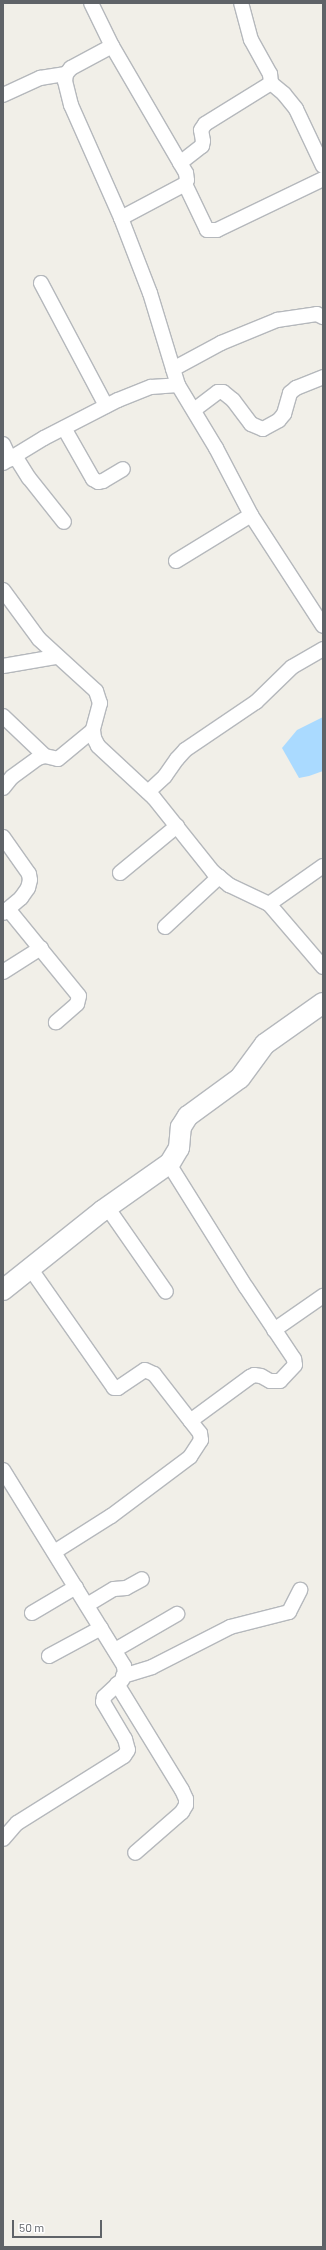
<!DOCTYPE html>
<html>
<head>
<meta charset="utf-8">
<style>
  body { margin:0 }
  #map { position:relative; width:326px; height:2250px; overflow:hidden; background:#f1efe8; font-family:Barlow,sans-serif }
  div>[style] { position:absolute }
  [style*='--x'] { left:calc(var(--x)*1px); top:calc(var(--y)*1px); width:calc(var(--w)*1px); rotate:calc(var(--a)*1deg) }
  .water>* { inset:0; background:#aadaff }
  .roads { filter:drop-shadow(1px 0 #b5b8bc) drop-shadow(-1px 0 #b5b8bc) drop-shadow(0 1px #b5b8bc) drop-shadow(0 -1px #b5b8bc) }
  .street>* { height:14px; margin:-7px; padding:0 7px; transform-origin:7px; border-radius:7px; background:#fff }
  .secondary>* { height:20px; margin:-10px; padding:0 10px; transform-origin:10px; border-radius:10px; background:#fff }
  span { translate:-50% -50%; white-space:nowrap; text-align:center; line-height:1.15; -webkit-text-stroke:3.5px #fff; paint-order:stroke }
  .frame { position:absolute; inset:0; border:4px solid #5f6368; pointer-events:none }
  .scale { position:absolute; left:12px; top:2220px; width:90px; height:18px; box-sizing:border-box; border:2px solid #5f6368; border-top:0; padding-left:5px; font-size:12px; line-height:14px; white-space:nowrap; color:#5f6368; -webkit-text-stroke:3px #fff; paint-order:stroke }
</style>
</head>
<body>
<div id="map">
  <div class="water">
    <div style="clip-path:polygon(323px 717px,323px 771px,309px 776px,299px 778px,282px 748px,297px 730px)"></div>
  </div>
  <div class="roads">
    <div class="street">
      <div style="--x:91;--y:3;--w:48;--a:64"></div>
      <div style="--x:271;--y:83;--w:17;--a:40"></div>
      <div style="--x:284;--y:94;--w:19;--a:51"></div>
      <div style="--x:296;--y:109;--w:63;--a:64.7"></div>
      <div style="--x:3;--y:95;--w:41;--a:-24.7"></div>
      <div style="--x:40;--y:78;--w:26;--a:-9"></div>
      <div style="--x:180;--y:163;--w:28;--a:-38"></div>
      <div style="--x:202;--y:146;--w:5;--a:-79"></div>
      <div style="--x:203;--y:141;--w:11;--a:-100"></div>
      <div style="--x:201;--y:130;--w:7;--a:-56"></div>
      <div style="--x:205;--y:124;--w:78;--a:-31.8"></div>
      <div style="--x:271;--y:83;--w:9;--a:-96"></div>
      <div style="--x:270;--y:74;--w:39;--a:-119"></div>
      <div style="--x:251;--y:40;--w:38;--a:-105"></div>
      <div style="--x:185;--y:184;--w:51;--a:64.4"></div>
      <div style="--x:207;--y:230;--w:10;--a:0"></div>
      <div style="--x:217;--y:230;--w:118;--a:-25.7"></div>
      <div style="--x:121;--y:218;--w:72;--a:-28"></div>
      <div style="--x:185;--y:184;--w:4;--a:-63"></div>
      <div style="--x:187;--y:180;--w:7;--a:-98"></div>
      <div style="--x:186;--y:173;--w:147;--a:-120.2"></div>
      <div style="--x:112;--y:46;--w:47;--a:151.8"></div>
      <div style="--x:71;--y:68;--w:8;--a:130"></div>
      <div style="--x:66;--y:74;--w:7;--a:98"></div>
      <div style="--x:65;--y:81;--w:25;--a:76"></div>
      <div style="--x:71;--y:105;--w:124;--a:66.1"></div>
      <div style="--x:121;--y:218;--w:80;--a:68.9"></div>
      <div style="--x:150;--y:293;--w:96;--a:73.1"></div>
      <div style="--x:41;--y:283;--w:139;--a:62.1"></div>
      <div style="--x:173;--y:369;--w:55;--a:-28.4"></div>
      <div style="--x:221;--y:343;--w:61;--a:-22.3"></div>
      <div style="--x:277;--y:320;--w:40;--a:-8.5"></div>
      <div style="--x:317;--y:314;--w:7;--a:27"></div>
      <div style="--x:194;--y:410;--w:30;--a:-37"></div>
      <div style="--x:218;--y:392;--w:5;--a:0"></div>
      <div style="--x:223;--y:392;--w:13;--a:39"></div>
      <div style="--x:233;--y:400;--w:30;--a:53"></div>
      <div style="--x:251;--y:424;--w:13;--a:23"></div>
      <div style="--x:263;--y:429;--w:18;--a:-29"></div>
      <div style="--x:279;--y:420;--w:8;--a:-50"></div>
      <div style="--x:284;--y:414;--w:22;--a:-74"></div>
      <div style="--x:290;--y:393;--w:8;--a:-40"></div>
      <div style="--x:296;--y:388;--w:29;--a:-22"></div>
      <div style="--x:64;--y:428;--w:59;--a:60.4"></div>
      <div style="--x:93;--y:479;--w:6;--a:31"></div>
      <div style="--x:98;--y:482;--w:5;--a:-11"></div>
      <div style="--x:103;--y:481;--w:23;--a:-31"></div>
      <div style="--x:3;--y:444;--w:17;--a:65"></div>
      <div style="--x:15;--y:456;--w:26;--a:58"></div>
      <div style="--x:29;--y:478;--w:56;--a:51.5"></div>
      <div style="--x:3;--y:463;--w:48;--a:-31.4"></div>
      <div style="--x:44;--y:438;--w:83;--a:-27.2"></div>
      <div style="--x:118;--y:400;--w:35;--a:-22"></div>
      <div style="--x:151;--y:387;--w:27;--a:-4"></div>
      <div style="--x:178;--y:385;--w:74;--a:58.9"></div>
      <div style="--x:216;--y:448;--w:76;--a:62.4"></div>
      <div style="--x:251;--y:515;--w:132;--a:57"></div>
      <div style="--x:176;--y:561;--w:88;--a:-31.5"></div>
      <div style="--x:3;--y:590;--w:61;--a:53.7"></div>
      <div style="--x:39;--y:639;--w:77;--a:42.4"></div>
      <div style="--x:96;--y:691;--w:13;--a:72"></div>
      <div style="--x:100;--y:703;--w:28;--a:105"></div>
      <div style="--x:93;--y:730;--w:8;--a:83"></div>
      <div style="--x:94;--y:738;--w:9;--a:63"></div>
      <div style="--x:98;--y:746;--w:76;--a:42.9"></div>
      <div style="--x:154;--y:798;--w:95;--a:51.4"></div>
      <div style="--x:213;--y:872;--w:21;--a:39"></div>
      <div style="--x:229;--y:885;--w:44;--a:25.4"></div>
      <div style="--x:269;--y:904;--w:83;--a:49.4"></div>
      <div style="--x:3;--y:666;--w:53;--a:-9.8"></div>
      <div style="--x:3;--y:716;--w:58;--a:43.6"></div>
      <div style="--x:3;--y:788;--w:14;--a:-51"></div>
      <div style="--x:12;--y:777;--w:32;--a:-36"></div>
      <div style="--x:38;--y:758;--w:7;--a:-16"></div>
      <div style="--x:45;--y:756;--w:13;--a:13"></div>
      <div style="--x:58;--y:759;--w:45;--a:-39.6"></div>
      <div style="--x:148;--y:792;--w:23;--a:-43"></div>
      <div style="--x:165;--y:776;--w:21;--a:-55"></div>
      <div style="--x:177;--y:759;--w:12;--a:-48"></div>
      <div style="--x:185;--y:750;--w:86;--a:-34.1"></div>
      <div style="--x:256;--y:702;--w:50;--a:-44.2"></div>
      <div style="--x:292;--y:667;--w:36;--a:-30"></div>
      <div style="--x:3;--y:837;--w:45;--a:54.9"></div>
      <div style="--x:29;--y:874;--w:6;--a:81"></div>
      <div style="--x:30;--y:880;--w:8;--a:104"></div>
      <div style="--x:28;--y:888;--w:12;--a:125"></div>
      <div style="--x:21;--y:898;--w:23;--a:140"></div>
      <div style="--x:120;--y:873;--w:74;--a:-39.5"></div>
      <div style="--x:269;--y:904;--w:66;--a:-35.1"></div>
      <div style="--x:8;--y:909;--w:112;--a:50.8"></div>
      <div style="--x:79;--y:996;--w:8;--a:104"></div>
      <div style="--x:77;--y:1004;--w:28;--a:139"></div>
      <div style="--x:165;--y:927;--w:74;--a:-42.8"></div>
      <div style="--x:3;--y:972;--w:45;--a:-32.3"></div>
      <div style="--x:169;--y:1164;--w:145;--a:58"></div>
      <div style="--x:246;--y:1287;--w:87;--a:56.3"></div>
      <div style="--x:294;--y:1359;--w:6;--a:81"></div>
      <div style="--x:295;--y:1365;--w:22;--a:133"></div>
      <div style="--x:280;--y:1381;--w:10;--a:180"></div>
      <div style="--x:270;--y:1381;--w:10;--a:-151"></div>
      <div style="--x:261;--y:1376;--w:7;--a:-172"></div>
      <div style="--x:254;--y:1375;--w:4;--a:153"></div>
      <div style="--x:250;--y:1377;--w:74;--a:143.7"></div>
      <div style="--x:107;--y:1207;--w:103;--a:55.2"></div>
      <div style="--x:30;--y:1268;--w:146;--a:55"></div>
      <div style="--x:114;--y:1388;--w:4;--a:0"></div>
      <div style="--x:118;--y:1388;--w:32;--a:-34"></div>
      <div style="--x:145;--y:1370;--w:10;--a:24"></div>
      <div style="--x:154;--y:1374;--w:75;--a:52.1"></div>
      <div style="--x:200;--y:1433;--w:7;--a:82"></div>
      <div style="--x:201;--y:1440;--w:20;--a:123"></div>
      <div style="--x:190;--y:1457;--w:99;--a:143.2"></div>
      <div style="--x:111;--y:1516;--w:67;--a:147.7"></div>
      <div style="--x:274;--y:1330;--w:60;--a:-34.8"></div>
      <div style="--x:3;--y:1470;--w:230;--a:58.3"></div>
      <div style="--x:124;--y:1666;--w:8;--a:83"></div>
      <div style="--x:125;--y:1674;--w:7;--a:117"></div>
      <div style="--x:122;--y:1680;--w:25;--a:137"></div>
      <div style="--x:104;--y:1697;--w:5;--a:101"></div>
      <div style="--x:103;--y:1702;--w:43;--a:59.3"></div>
      <div style="--x:125;--y:1739;--w:11;--a:75"></div>
      <div style="--x:128;--y:1750;--w:7;--a:124"></div>
      <div style="--x:124;--y:1756;--w:126;--a:147.9"></div>
      <div style="--x:17;--y:1823;--w:21;--a:131"></div>
      <div style="--x:87;--y:1605;--w:31;--a:-31"></div>
      <div style="--x:114;--y:1589;--w:12;--a:-5"></div>
      <div style="--x:126;--y:1588;--w:18;--a:-29"></div>
      <div style="--x:32;--y:1613;--w:51;--a:-30.6"></div>
      <div style="--x:115;--y:1650;--w:72;--a:-30.1"></div>
      <div style="--x:49;--y:1656;--w:59;--a:-28.3"></div>
      <div style="--x:123;--y:1676;--w:30;--a:-17"></div>
      <div style="--x:152;--y:1667;--w:88;--a:-27.1"></div>
      <div style="--x:230;--y:1627;--w:61;--a:-14.3"></div>
      <div style="--x:289;--y:1612;--w:25;--a:-63"></div>
      <div style="--x:117;--y:1684;--w:124;--a:58.5"></div>
      <div style="--x:182;--y:1790;--w:10;--a:66"></div>
      <div style="--x:186;--y:1799;--w:6;--a:90"></div>
      <div style="--x:186;--y:1805;--w:8;--a:120"></div>
      <div style="--x:182;--y:1812;--w:62;--a:138.9"></div>
    </div>
    <div class="secondary">
      <div style="--x:3;--y:1290;--w:127;--a:-38.6"></div>
      <div style="--x:102;--y:1211;--w:83;--a:-35.2"></div>
      <div style="--x:170;--y:1163;--w:17;--a:-59"></div>
      <div style="--x:179;--y:1148;--w:21;--a:-85"></div>
      <div style="--x:181;--y:1127;--w:13;--a:-58"></div>
      <div style="--x:188;--y:1116;--w:64;--a:-36.2"></div>
      <div style="--x:240;--y:1078;--w:42;--a:-53.7"></div>
      <div style="--x:265;--y:1044;--w:71;--a:-35.3"></div>
    </div>
  </div>
  <div class="frame"></div>
  <div class="scale">50 m</div>
</div>
</body>
</html>
